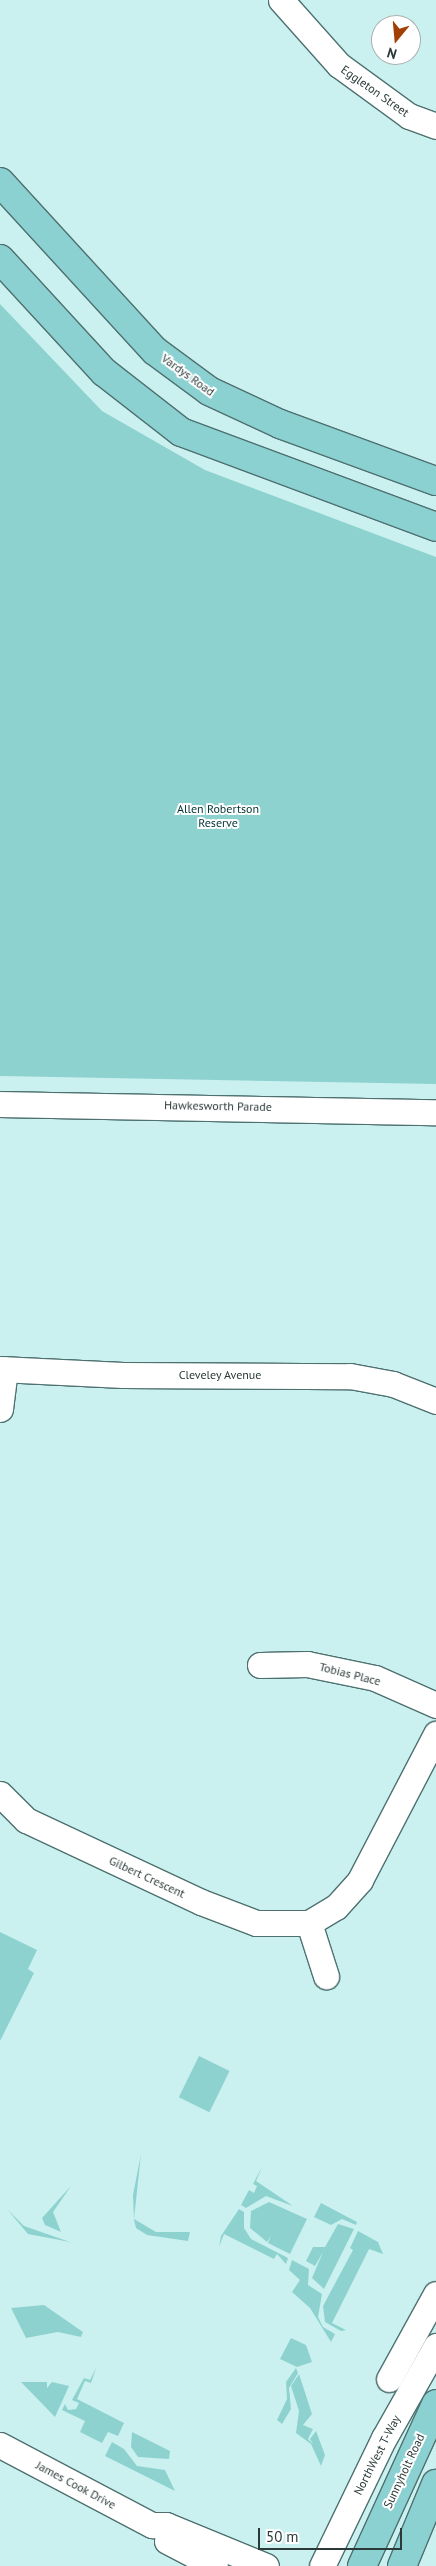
<!DOCTYPE html>
<html>
<head>
<meta charset="utf-8">
<style>
  body { margin:0 }
  #map { position:relative; width:436px; height:2566px; overflow:hidden; background:#caf1ef; font-family:"PT Sans",sans-serif }
  div>[style] { position:absolute }
  [style*='--x'] { left:calc(var(--x)*1px); top:calc(var(--y)*1px); width:calc(var(--w)*1px); rotate:calc(var(--a)*1deg) }
  .green>* { inset:0; background:#8ed2d0; transform-origin:0 0 }
  .roads { filter:drop-shadow(1px 0 #4e7170) drop-shadow(-1px 0 #4e7170) drop-shadow(0 1px #4e7170) drop-shadow(0 -1px #4e7170) }
  .minor>* { height:25px; margin:-12.5px; padding:0 12.5px; transform-origin:12.5px; border-radius:12.5px; background:#fff }
  .major>* { height:28px; margin:-14px; padding:0 14px; transform-origin:14px; border-radius:14px; background:#8cd1d1 }
  span { translate:-50% -50%; white-space:nowrap; text-align:center; line-height:1.15; -webkit-text-stroke:4px #fff; paint-order:stroke }
  .street-label { font-size:12px; color:#2b3a39 }
  .park-label { font-size:12px; color:#023333 }
  .north { position:absolute; left:371px; top:15px; width:50px; height:50px; box-sizing:border-box; background:#fff; border:1px solid #aab0b0; border-radius:50%; rotate:197deg; font-size:14px; font-weight:700; line-height:20px; text-align:center; color:#2b3a39 }
  .north::after { content:''; display:block; margin:auto; width:18px; height:22px; background:#a24003; clip-path:polygon(50% 0,100% 100%,50% 72%,0 100%) }
  .scale { position:absolute; left:258px; top:2528px; width:144px; height:22px; box-sizing:border-box; border:2px solid #2b3a39; border-top:0; padding-left:6px; font-size:15px; line-height:18px; white-space:nowrap; color:#2b3a39; -webkit-text-stroke:4px #fff; paint-order:stroke }
</style>
</head>
<body>
<div id="map">
  <div class="green">
    <div style="clip-path:polygon(0 304px,102px 411px,205px 470px,436px 557px,436px 1084px,0 1076px)"></div>
    <div style="clip-path:polygon(0 1932px,37px 1950px,28px 1969px,34px 1973px,0 2041px)"></div>
    <div style="left:199px;top:2056px;width:34px;height:46px;rotate:26deg"></div>
    <div style="clip-path:polygon(141px 2154px,134px 2219px,156px 2232px,190px 2232px,188px 2241px,147px 2235px,136px 2228px,134px 2220px,133px 2195px)"></div>
    <div style="clip-path:polygon(262px 2167px,256px 2181px,293px 2206px,266px 2196px,246px 2208px,241px 2205px,249px 2190px,254px 2193px,257px 2186px,253px 2184px)"></div>
    <div style="clip-path:polygon(71px 2186px,53px 2212px,61px 2232px,45px 2225px,42px 2218px)"></div>
    <div style="clip-path:polygon(269px 2202px,307px 2219px,290px 2254px,268px 2243px,271px 2236px,267px 2242px,250px 2228px,251px 2211px)"></div>
    <div style="clip-path:polygon(321px 2203px,357px 2222px,356px 2225px,342px 2219px,331px 2225px,314px 2217px)"></div>
    <div style="clip-path:polygon(7px 2209px,24px 2226px,70px 2242px,28px 2234px)"></div>
    <div style="clip-path:polygon(239px 2209px,244px 2212px,244px 2228px,251px 2239px,288px 2258px,286px 2264px,277px 2254px,274px 2259px,224px 2234px,219px 2247px,221px 2236px)"></div>
    <div style="clip-path:polygon(338px 2224px,354px 2229px,324px 2289px,312px 2278px,323px 2252px,315px 2266px,306px 2261px,313px 2247px,325px 2247px)"></div>
    <div style="clip-path:polygon(358px 2231px,378px 2242px,383px 2254px,369px 2249px,332px 2323px,346px 2330px,341px 2331px,325px 2322px,323px 2306px,353px 2250px,350px 2248px)"></div>
    <div style="clip-path:polygon(292px 2260px,309px 2269px,308px 2285px,322px 2294px,318px 2317px,323px 2327px,335px 2334px,331px 2342px,310px 2308px,292px 2292px,300px 2280px,289px 2270px)"></div>
    <div style="clip-path:polygon(44px 2305px,83px 2332px,81px 2337px,58px 2332px,26px 2338px,11px 2308px)"></div>
    <div style="clip-path:polygon(291px 2338px,306px 2345px,312px 2362px,297px 2367px,280px 2359px)"></div>
    <div style="clip-path:polygon(96px 2368px,91px 2383px,85px 2381px,77px 2399px,124px 2423px,118px 2436px,108px 2432px,102px 2443px,80px 2432px,85px 2421px,62px 2410px,65px 2404px,68px 2410px,76px 2409px,79px 2403px,72px 2400px,84px 2378px,90px 2380px)"></div>
    <div style="clip-path:polygon(296px 2368px,298px 2373px,289px 2388px,291px 2409px,282px 2424px,277px 2420px,287px 2399px,286px 2382px)"></div>
    <div style="clip-path:polygon(299px 2374px,312px 2414px,303px 2425px,313px 2429px,308px 2439px,313px 2444px,310px 2439px,316px 2431px,325px 2455px,321px 2466px,311px 2444px,296px 2433px,299px 2411px,291px 2386px)"></div>
    <div style="clip-path:polygon(21px 2382px,47px 2382px,47px 2388px,52px 2382px,69px 2386px,55px 2417px)"></div>
    <div style="clip-path:polygon(132px 2432px,170px 2451px,169px 2459px,138px 2457px,131px 2447px)"></div>
    <div style="clip-path:polygon(112px 2442px,124px 2449px,137px 2466px,165px 2470px,175px 2491px,105px 2456px)"></div>
  </div>
  <div class="roads">
    <div class="minor">
      <div style="--x:281;--y:0;--w:87;--a:48.3"></div>
      <div style="--x:339;--y:65;--w:87;--a:36.1"></div>
      <div style="--x:409;--y:116;--w:29;--a:20"></div>
      <div style="--x:0;--y:1104;--w:436;--a:1.1"></div>
      <div style="--x:0;--y:1369;--w:123;--a:2.8"></div>
      <div style="--x:123;--y:1375;--w:227;--a:0.3"></div>
      <div style="--x:350;--y:1376;--w:44;--a:10.5"></div>
      <div style="--x:393;--y:1384;--w:46;--a:21.6"></div>
      <div style="--x:0;--y:1409;--w:40;--a:-82.9"></div>
      <div style="--x:260;--y:1665;--w:47;--a:-1.2"></div>
      <div style="--x:307;--y:1664;--w:69;--a:11.6"></div>
      <div style="--x:375;--y:1678;--w:67;--a:23.9"></div>
      <div style="--x:0;--y:1794;--w:37;--a:45"></div>
      <div style="--x:26;--y:1820;--w:193;--a:25.1"></div>
      <div style="--x:201;--y:1902;--w:59;--a:20.9"></div>
      <div style="--x:256;--y:1923;--w:53;--a:0"></div>
      <div style="--x:309;--y:1923;--w:31;--a:-31"></div>
      <div style="--x:336;--y:1907;--w:36;--a:-48"></div>
      <div style="--x:360;--y:1880;--w:165;--a:-62.5"></div>
      <div style="--x:309;--y:1923;--w:56;--a:72.2"></div>
      <div style="--x:389;--y:2379;--w:97;--a:-61.1"></div>
      <div style="--x:0;--y:2445;--w:172;--a:27.8"></div>
      <div style="--x:152;--y:2525;--w:14;--a:0"></div>
      <div style="--x:166;--y:2525;--w:108;--a:22.3"></div>
      <div style="--x:167;--y:2541;--w:54;--a:27.5"></div>
      <div style="--x:322;--y:2566;--w:142;--a:-64.2"></div>
      <div style="--x:384;--y:2438;--w:106;--a:-60.5"></div>
    </div>
    <div class="major">
      <div style="--x:0;--y:182;--w:229;--a:47.5"></div>
      <div style="--x:155;--y:351;--w:67;--a:36.5"></div>
      <div style="--x:209;--y:391;--w:78;--a:24.9"></div>
      <div style="--x:280;--y:424;--w:166;--a:20.1"></div>
      <div style="--x:0;--y:259;--w:154;--a:47.4"></div>
      <div style="--x:104;--y:372;--w:98;--a:37.9"></div>
      <div style="--x:181;--y:432;--w:272;--a:20.4"></div>
      <div style="--x:362;--y:2566;--w:178;--a:-65.4"></div>
      <div style="--x:402;--y:2566;--w:89;--a:-67.5"></div>
    </div>
  </div>
  <div class="street-label">
    <span style="left:375px;top:91px;rotate:35deg">Eggleton Street</span>
    <span style="left:188px;top:375px;rotate:36deg">Vardys Road</span>
    <span style="left:218px;top:1106px;rotate:1deg">Hawkesworth Parade</span>
    <span style="left:220px;top:1375px">Cleveley Avenue</span>
    <span style="left:350px;top:1674px;rotate:14deg">Tobias Place</span>
    <span style="left:147px;top:1877px;rotate:25deg">Gilbert Crescent</span>
    <span style="left:377px;top:2455px;rotate:-63deg">NorthWest T-Way</span>
    <span style="left:404px;top:2471px;rotate:-65deg">Sunnyholt Road</span>
    <span style="left:76px;top:2485px;rotate:28deg">James Cook Drive</span>
  </div>
  <div class="park-label">
    <span style="left:218px;top:816px">Allen Robertson<br>Reserve</span>
  </div>
  <div class="north">N</div>
  <div class="scale">50 m</div>
</div>
</body>
</html>
